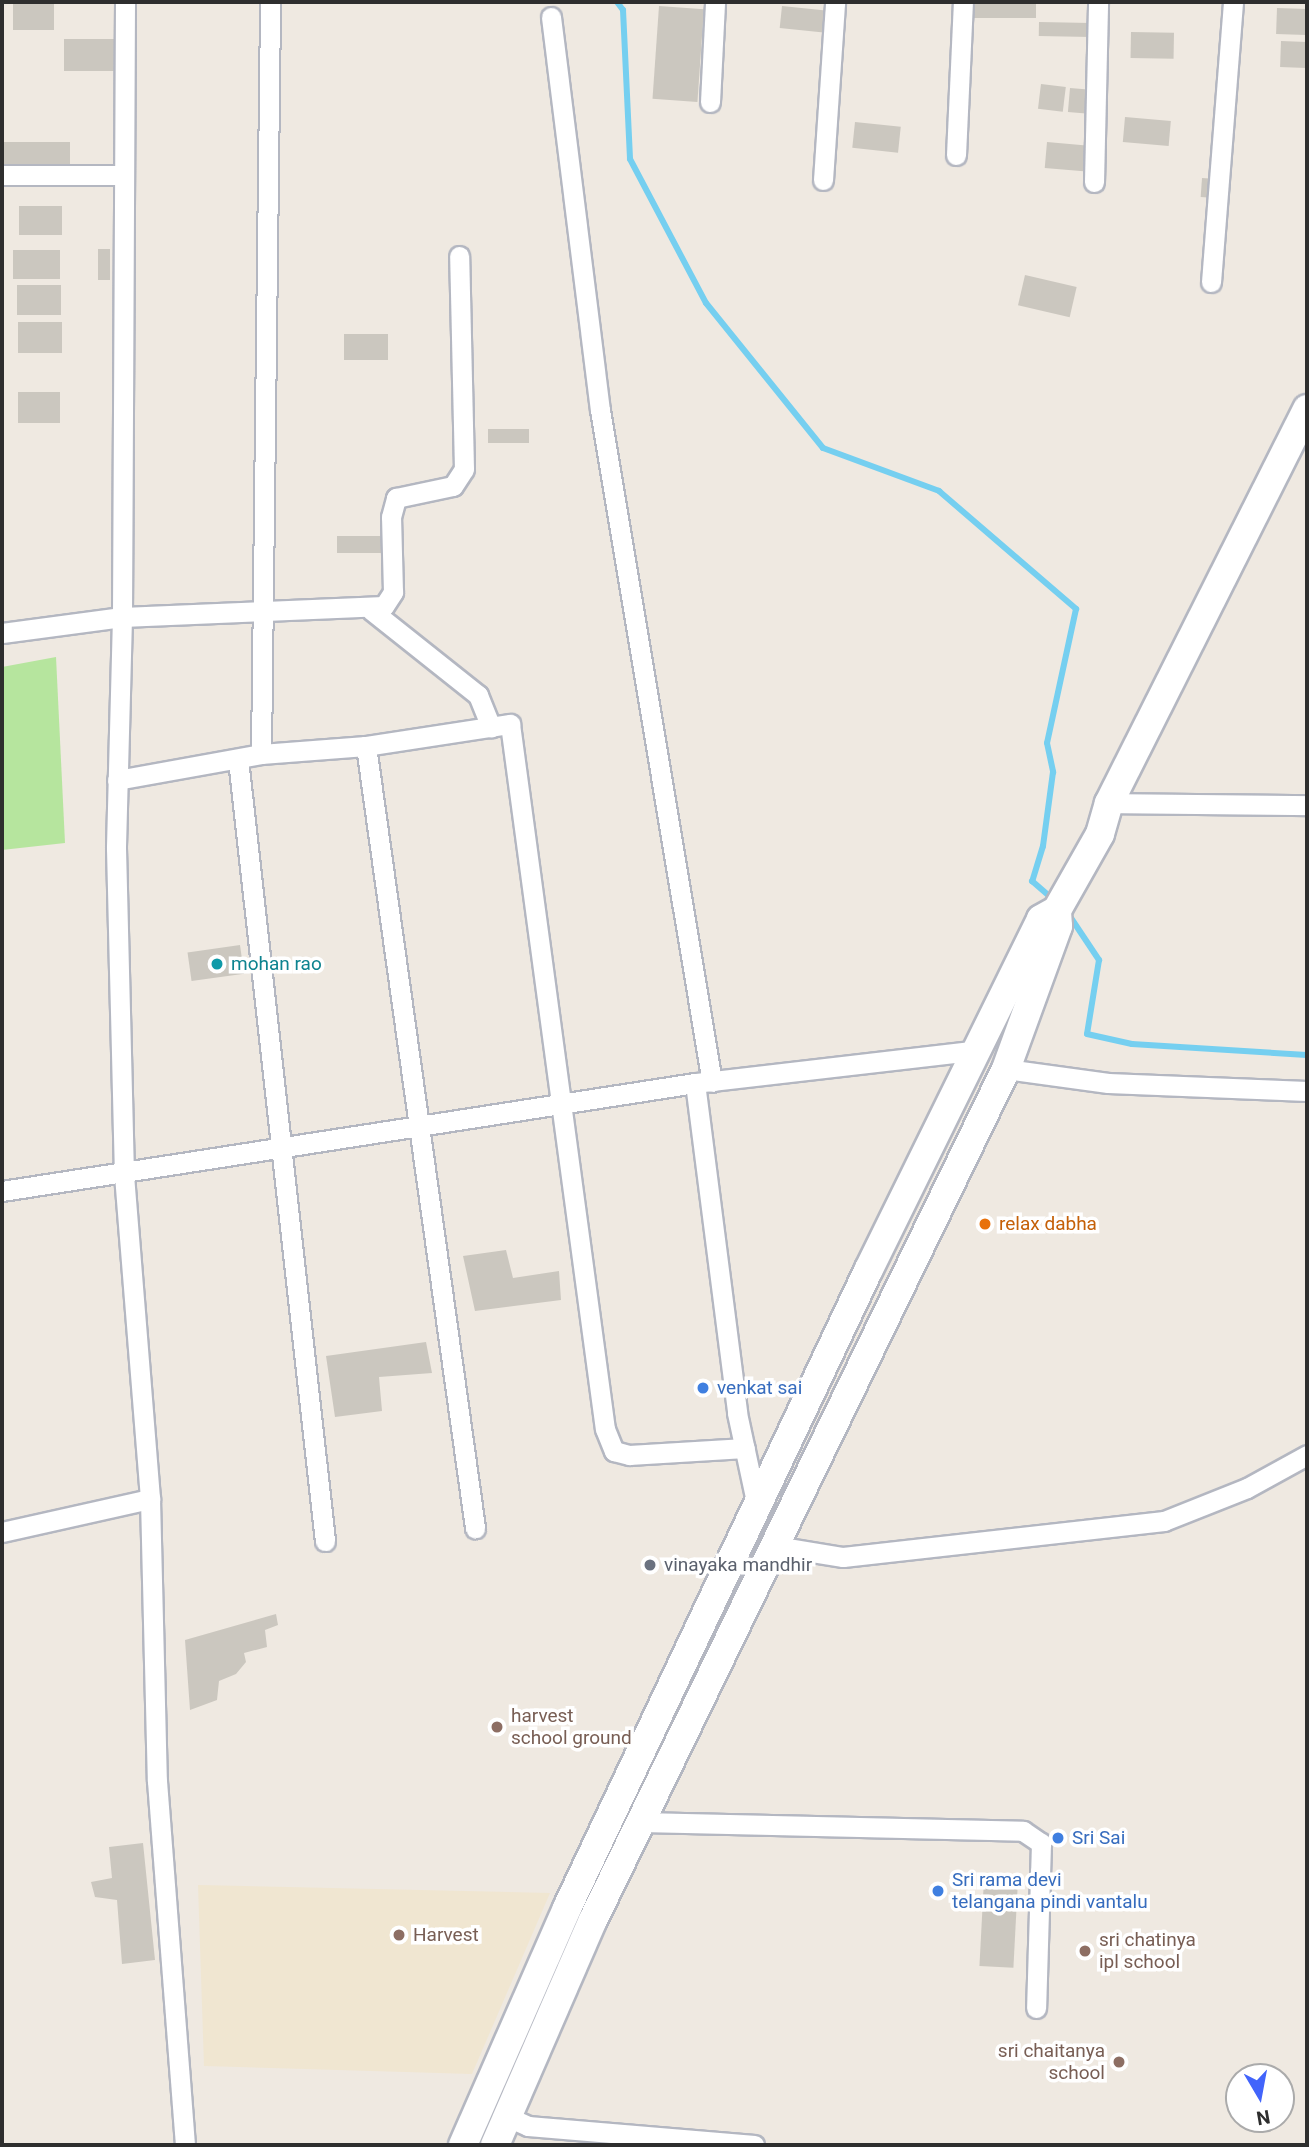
<!DOCTYPE html>
<html>
<head>
<meta charset="utf-8">
<style>
  body { margin:0 }
  #map { position:relative; width:1309px; height:2147px; overflow:hidden; background:#efe9e1; font-family:Roboto,sans-serif }
  div>[style] { position:absolute }
  [style*='--x'] { left:calc(var(--x)*1px); top:calc(var(--y)*1px); width:calc(var(--w)*1px); rotate:calc(var(--a)*1deg) }
  .education>* { inset:0; background:#f0e6d1 }
  .green>* { inset:0; background:#b6e59e }
  .stream>* { height:6px; margin:-3px; padding:0 3px; transform-origin:3px; border-radius:3px; background:#75cff0 }
  .building>* { inset:0; background:#cbc7bf; transform-origin:0 0 }
  .roads { filter:drop-shadow(2px 0 #b4b7c1) drop-shadow(-2px 0 #b4b7c1) drop-shadow(0 2px #b4b7c1) drop-shadow(0 -2px #b4b7c1) }
  .street>* { height:19px; margin:-9.5px; padding:0 9.5px; transform-origin:9.5px; border-radius:9.5px; background:#fff }
  .secondary>* { height:28px; margin:-14px; padding:0 14px; transform-origin:14px; border-radius:14px; background:#fff }
  .dots>* { width:19px; height:19px; translate:-50% -50%; box-sizing:border-box; border:4px solid #fff; border-radius:50% }
  span { translate:-50% -50%; white-space:nowrap; text-align:center; line-height:1.15; -webkit-text-stroke:7px #fff; paint-order:stroke }
  .culture-label { font-size:19px; color:#0d838f }
  .left { translate:0 -50%; text-align:left }
  .food-label { font-size:19px; color:#c56008 }
  .shop-label { font-size:19px; color:#366cbe }
  .worship-label { font-size:19px; color:#5b616d }
  .education-label { font-size:19px; color:#785e54 }
  .right { translate:-100% -50%; text-align:right }
  .frame { position:absolute; inset:0; border:4px solid #2e2e2e; pointer-events:none }
  .north { position:absolute; left:1225px; top:2063px; width:70px; height:70px; box-sizing:border-box; background:#fff; border:2px solid #ababab; border-radius:50%; rotate:170deg; font-size:19px; font-weight:700; line-height:28px; text-align:center; color:#2e2e2e }
  .north::after { content:''; display:block; margin:auto; width:24px; height:32px; background:#4264fb; clip-path:polygon(50% 0,100% 100%,50% 72%,0 100%) }
</style>
</head>
<body>
<div id="map">
  <div class="education">
    <div style="clip-path:polygon(198px 1885px,550px 1893px,472px 2074px,204px 2066px)"></div>
  </div>
  <div class="green">
    <div style="clip-path:polygon(56px 657px,65px 843px,2px 850px,2px 667px)"></div>
  </div>
  <div class="stream">
    <div style="--x:617;--y:2;--w:10;--a:53"></div>
    <div style="--x:623;--y:10;--w:149;--a:87.3"></div>
    <div style="--x:630;--y:159;--w:163;--a:62.2"></div>
    <div style="--x:706;--y:303;--w:186;--a:51.1"></div>
    <div style="--x:823;--y:448;--w:124;--a:20.3"></div>
    <div style="--x:939;--y:491;--w:181;--a:40.7"></div>
    <div style="--x:1076;--y:609;--w:137;--a:102.2"></div>
    <div style="--x:1047;--y:743;--w:30;--a:78"></div>
    <div style="--x:1053;--y:772;--w:75;--a:97.7"></div>
    <div style="--x:1043;--y:846;--w:37;--a:107"></div>
    <div style="--x:1032;--y:881;--w:29;--a:41"></div>
    <div style="--x:1067;--y:912;--w:58;--a:56.3"></div>
    <div style="--x:1099;--y:960;--w:75;--a:99.2"></div>
    <div style="--x:1087;--y:1034;--w:46;--a:12.5"></div>
    <div style="--x:1132;--y:1044;--w:175;--a:3.6"></div>
  </div>
  <div class="building">
    <div style="left:13px;top:2px;width:41px;height:28px"></div>
    <div style="left:971px;top:2px;width:65px;height:16px"></div>
    <div style="left:659px;top:6px;width:45px;height:93px;rotate:4deg"></div>
    <div style="left:782px;top:6px;width:44px;height:22px;rotate:6deg"></div>
    <div style="left:1277px;top:8px;width:30px;height:26px;rotate:2deg"></div>
    <div style="left:1039px;top:22px;width:52px;height:14px;rotate:1deg"></div>
    <div style="left:1131px;top:32px;width:43px;height:26px;rotate:1deg"></div>
    <div style="left:64px;top:39px;width:50px;height:32px"></div>
    <div style="left:1281px;top:41px;width:26px;height:26px;rotate:2deg"></div>
    <div style="left:1041px;top:84px;width:25px;height:25px;rotate:7deg"></div>
    <div style="left:1070px;top:88px;width:24px;height:24px;rotate:5deg"></div>
    <div style="left:1125px;top:117px;width:46px;height:25px;rotate:5deg"></div>
    <div style="left:855px;top:122px;width:46px;height:26px;rotate:6deg"></div>
    <div style="left:2px;top:142px;width:68px;height:31px"></div>
    <div style="left:1047px;top:142px;width:45px;height:26px;rotate:5deg"></div>
    <div style="left:1202px;top:178px;width:15px;height:19px;rotate:4deg"></div>
    <div style="left:19px;top:206px;width:43px;height:29px"></div>
    <div style="left:110px;top:249px;width:31px;height:12px;rotate:90deg"></div>
    <div style="left:13px;top:250px;width:47px;height:29px"></div>
    <div style="left:1025px;top:275px;width:53px;height:31px;rotate:13deg"></div>
    <div style="left:17px;top:285px;width:44px;height:30px"></div>
    <div style="left:18px;top:322px;width:44px;height:31px"></div>
    <div style="left:344px;top:334px;width:44px;height:26px"></div>
    <div style="left:18px;top:392px;width:42px;height:31px"></div>
    <div style="left:529px;top:429px;width:14px;height:41px;rotate:90deg"></div>
    <div style="left:383px;top:536px;width:17px;height:46px;rotate:90deg"></div>
    <div style="left:240px;top:945px;width:29px;height:53px;rotate:82deg"></div>
    <div style="clip-path:polygon(506px 1250px,513px 1278px,559px 1271px,561px 1300px,475px 1311px,463px 1256px)"></div>
    <div style="clip-path:polygon(426px 1342px,432px 1373px,379px 1377px,382px 1411px,335px 1417px,326px 1356px)"></div>
    <div style="clip-path:polygon(276px 1614px,278px 1625px,265px 1630px,267px 1647px,244px 1653px,246px 1662px,236px 1674px,219px 1681px,217px 1700px,190px 1710px,185px 1640px)"></div>
    <div style="clip-path:polygon(143px 1843px,155px 1960px,122px 1964px,117px 1900px,95px 1897px,91px 1882px,112px 1878px,109px 1847px)"></div>
    <div style="left:984px;top:1879px;width:34px;height:87px;rotate:3deg"></div>
  </div>
  <div class="roads">
    <div class="street">
      <div style="--x:125;--y:2;--w:615;--a:90.28"></div>
      <div style="--x:122;--y:617;--w:231;--a:91.5"></div>
      <div style="--x:116;--y:848;--w:327;--a:88.6"></div>
      <div style="--x:124;--y:1175;--w:325;--a:85.4"></div>
      <div style="--x:150;--y:1499;--w:282;--a:88.6"></div>
      <div style="--x:157;--y:1781;--w:365;--a:85.6"></div>
      <div style="--x:551;--y:17;--w:396;--a:82.9"></div>
      <div style="--x:600;--y:410;--w:681;--a:80.54"></div>
      <div style="--x:710;--y:102;--w:100;--a:-87.1"></div>
      <div style="--x:956;--y:155;--w:153;--a:-87.4"></div>
      <div style="--x:2;--y:175;--w:121;--a:0"></div>
      <div style="--x:823;--y:180;--w:178;--a:-86.1"></div>
      <div style="--x:1094;--y:182;--w:180;--a:-88.7"></div>
      <div style="--x:1211;--y:282;--w:281;--a:-85.5"></div>
      <div style="--x:371;--y:610;--w:137;--a:38.5"></div>
      <div style="--x:478;--y:695;--w:35;--a:68"></div>
      <div style="--x:2;--y:633;--w:121;--a:-7.6"></div>
      <div style="--x:122;--y:617;--w:262;--a:-2.4"></div>
      <div style="--x:384;--y:606;--w:17;--a:-57"></div>
      <div style="--x:393;--y:592;--w:75;--a:-91.5"></div>
      <div style="--x:391;--y:517;--w:20;--a:-75"></div>
      <div style="--x:396;--y:498;--w:58;--a:-11.9"></div>
      <div style="--x:453;--y:486;--w:20;--a:-57"></div>
      <div style="--x:464;--y:469;--w:213;--a:-91.3"></div>
      <div style="--x:366;--y:746;--w:790;--a:82.06"></div>
      <div style="--x:261;--y:754;--w:752;--a:-89.31"></div>
      <div style="--x:238;--y:759;--w:787;--a:83.65"></div>
      <div style="--x:117;--y:780;--w:146;--a:-10.2"></div>
      <div style="--x:261;--y:754;--w:105;--a:-4.4"></div>
      <div style="--x:366;--y:746;--w:146;--a:-8.7"></div>
      <div style="--x:510;--y:724;--w:711;--a:82.33"></div>
      <div style="--x:605;--y:1429;--w:24;--a:68"></div>
      <div style="--x:614;--y:1451;--w:16;--a:15"></div>
      <div style="--x:629;--y:1455;--w:116;--a:-3.5"></div>
      <div style="--x:1109;--y:803;--w:198;--a:0.6"></div>
      <div style="--x:1006;--y:1069;--w:103;--a:7.8"></div>
      <div style="--x:1108;--y:1083;--w:199;--a:2.3"></div>
      <div style="--x:695;--y:1083;--w:333;--a:82.7"></div>
      <div style="--x:737;--y:1413;--w:91;--a:77.9"></div>
      <div style="--x:2;--y:1191;--w:701;--a:-8.86"></div>
      <div style="--x:695;--y:1083;--w:286;--a:-6.6"></div>
      <div style="--x:2;--y:1532;--w:152;--a:-12.6"></div>
      <div style="--x:775;--y:1546;--w:69;--a:9.2"></div>
      <div style="--x:843;--y:1557;--w:323;--a:-6.4"></div>
      <div style="--x:1164;--y:1521;--w:89;--a:-21.7"></div>
      <div style="--x:1247;--y:1488;--w:68;--a:-28.8"></div>
      <div style="--x:641;--y:1822;--w:382;--a:1.3"></div>
      <div style="--x:1023;--y:1831;--w:22;--a:34"></div>
      <div style="--x:1041;--y:1843;--w:165;--a:91.7"></div>
      <div style="--x:508;--y:2117;--w:22;--a:24"></div>
      <div style="--x:528;--y:2126;--w:227;--a:4.8"></div>
    </div>
    <div class="secondary">
      <div style="--x:463;--y:2145;--w:259;--a:-66.3"></div>
      <div style="--x:567;--y:1908;--w:705;--a:-64.71"></div>
      <div style="--x:868;--y:1271;--w:392;--a:-63.8"></div>
      <div style="--x:1041;--y:919;--w:18;--a:-29"></div>
      <div style="--x:1057;--y:910;--w:87;--a:-60.5"></div>
      <div style="--x:1100;--y:834;--w:32;--a:-74"></div>
      <div style="--x:1109;--y:803;--w:441;--a:-63.3"></div>
      <div style="--x:495;--y:2145;--w:245;--a:-66.5"></div>
      <div style="--x:593;--y:1920;--w:946;--a:-64.11"></div>
      <div style="--x:1006;--y:1069;--w:152;--a:-70"></div>
      <div style="--x:1058;--y:926;--w:16;--a:-94"></div>
    </div>
  </div>
  <div class="dots">
    <div style="left:217px;top:964px;background:#0f9aa8"></div>
    <div style="left:985px;top:1224px;background:#e8710a"></div>
    <div style="left:703px;top:1388px;background:#3f7fe0"></div>
    <div style="left:650px;top:1565px;background:#6b7280"></div>
    <div style="left:497px;top:1727px;background:#8d6e63"></div>
    <div style="left:1058px;top:1838px;background:#3f7fe0"></div>
    <div style="left:938px;top:1891px;background:#3f7fe0"></div>
    <div style="left:399px;top:1935px;background:#8d6e63"></div>
    <div style="left:1085px;top:1951px;background:#8d6e63"></div>
    <div style="left:1119px;top:2062px;background:#8d6e63"></div>
  </div>
  <div class="culture-label">
    <span class="left" style="left:231px;top:964px">mohan rao</span>
  </div>
  <div class="food-label">
    <span class="left" style="left:999px;top:1224px">relax dabha</span>
  </div>
  <div class="shop-label">
    <span class="left" style="left:717px;top:1388px">venkat sai</span>
    <span class="left" style="left:1072px;top:1838px">Sri Sai</span>
    <span class="left" style="left:952px;top:1891px">Sri rama devi<br>telangana pindi vantalu</span>
  </div>
  <div class="worship-label">
    <span class="left" style="left:664px;top:1565px">vinayaka mandhir</span>
  </div>
  <div class="education-label">
    <span class="left" style="left:511px;top:1727px">harvest<br>school ground</span>
    <span class="left" style="left:413px;top:1935px">Harvest</span>
    <span class="left" style="left:1099px;top:1951px">sri chatinya<br>ipl school</span>
    <span class="right" style="left:1105px;top:2062px">sri chaitanya<br>school</span>
  </div>
  <div class="frame"></div>
  <div class="north">N</div>
</div>
</body>
</html>
